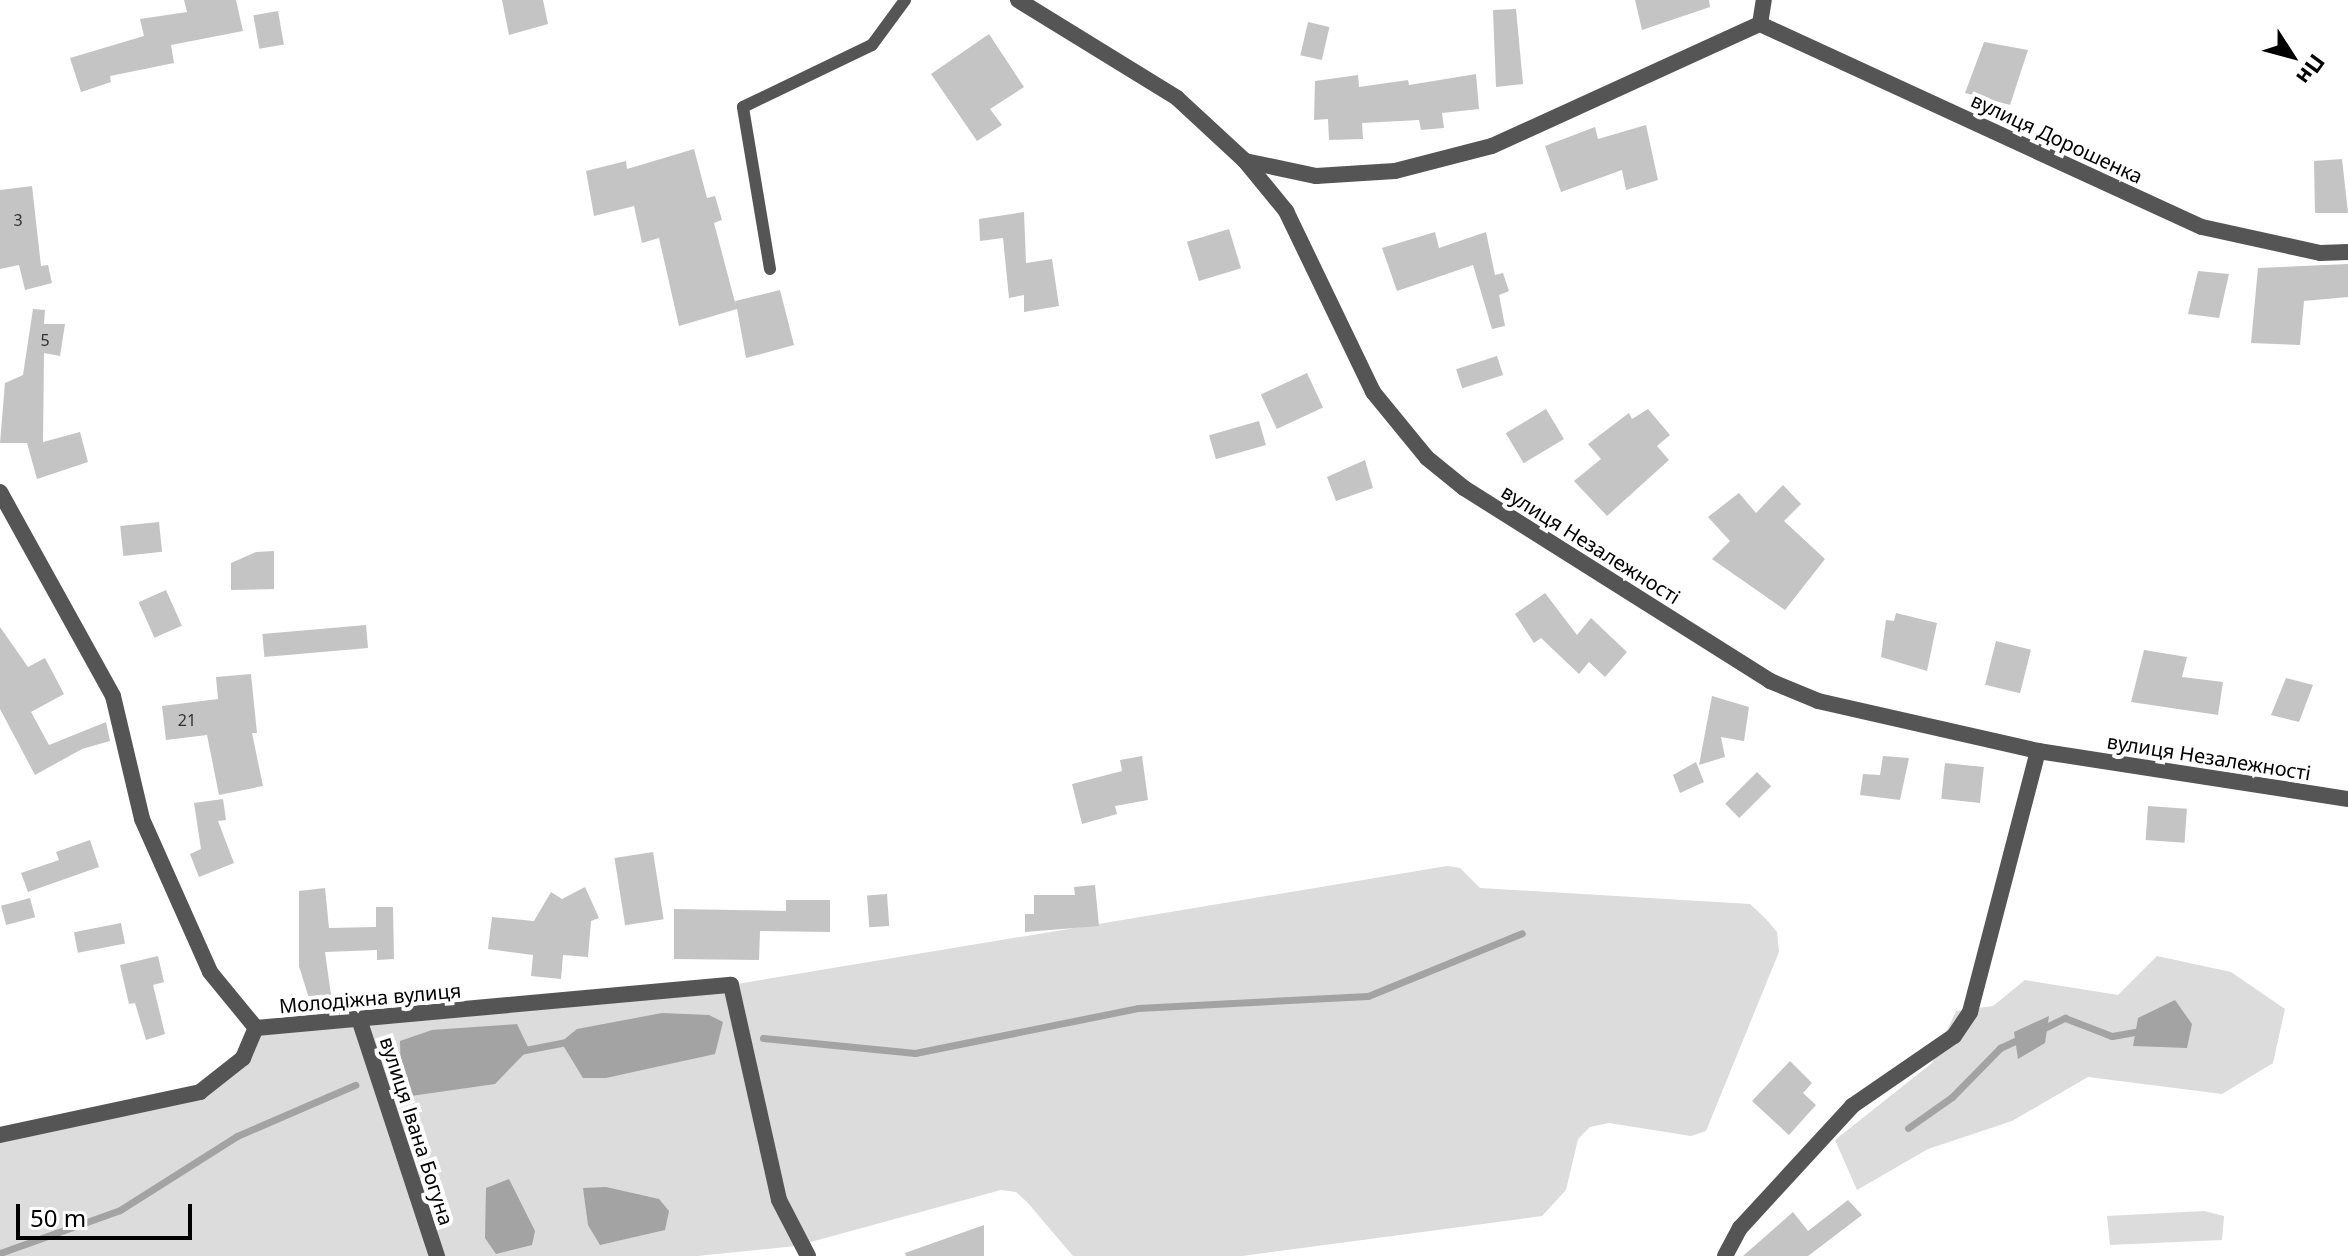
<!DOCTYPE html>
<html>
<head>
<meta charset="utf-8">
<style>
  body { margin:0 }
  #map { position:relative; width:2348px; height:1256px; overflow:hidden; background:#fff; font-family:"Noto Sans",sans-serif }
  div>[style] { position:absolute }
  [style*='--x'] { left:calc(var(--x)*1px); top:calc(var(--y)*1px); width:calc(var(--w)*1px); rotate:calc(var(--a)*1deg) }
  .green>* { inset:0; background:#dcdcdc }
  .water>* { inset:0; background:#a3a3a3 }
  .stream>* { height:7px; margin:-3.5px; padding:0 3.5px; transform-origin:3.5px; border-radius:3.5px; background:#a3a3a3 }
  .building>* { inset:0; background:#c4c4c4; transform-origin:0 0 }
  .service>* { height:12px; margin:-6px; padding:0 6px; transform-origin:6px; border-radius:6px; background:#555 }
  .minor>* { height:16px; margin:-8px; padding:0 8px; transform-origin:8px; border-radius:8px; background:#555 }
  span { translate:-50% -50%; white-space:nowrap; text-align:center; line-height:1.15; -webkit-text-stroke:8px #fff; paint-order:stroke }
  .number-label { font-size:16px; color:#313131 }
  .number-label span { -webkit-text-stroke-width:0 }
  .street-label { font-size:20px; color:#000 }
  .north { position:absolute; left:2252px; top:16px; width:80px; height:80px; -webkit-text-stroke:6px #fff; paint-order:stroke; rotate:126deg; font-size:22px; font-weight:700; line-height:32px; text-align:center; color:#000 }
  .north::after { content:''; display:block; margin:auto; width:28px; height:36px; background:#000; clip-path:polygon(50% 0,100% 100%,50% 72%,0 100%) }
  .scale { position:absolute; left:16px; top:1204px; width:176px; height:36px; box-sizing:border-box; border:4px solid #000; border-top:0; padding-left:10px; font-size:24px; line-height:28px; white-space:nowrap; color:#000; -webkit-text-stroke:6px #fff; paint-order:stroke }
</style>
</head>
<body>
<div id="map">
  <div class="green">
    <div style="clip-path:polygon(1447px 866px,1460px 868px,1480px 888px,1750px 904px,1766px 919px,1777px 932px,1779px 952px,1706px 1131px,1691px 1136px,1609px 1123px,1590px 1127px,1578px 1139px,1566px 1190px,1542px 1216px,1242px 1256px,1073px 1256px,1027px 1202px,1016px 1192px,1001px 1190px,796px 1246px,697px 1256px,0 1256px,0 1135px,200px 1092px,243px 1058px,256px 1028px,731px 985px)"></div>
    <div style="clip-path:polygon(2157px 956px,2231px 972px,2285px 1009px,2273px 1063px,2222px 1094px,2088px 1077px,2012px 1121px,1928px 1149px,1857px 1190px,1835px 1140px,1932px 1063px,1956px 1011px,1993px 1006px,2025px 980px,2118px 995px)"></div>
    <div style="clip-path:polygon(2204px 1211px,2224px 1216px,2222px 1240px,2110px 1245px,2107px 1216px)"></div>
  </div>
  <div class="water">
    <div style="clip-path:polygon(2175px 1000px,2192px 1024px,2187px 1048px,2133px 1046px,2138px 1018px)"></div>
    <div style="clip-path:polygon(662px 1013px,709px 1015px,723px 1022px,715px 1054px,606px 1078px,583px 1078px,561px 1042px,577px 1029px)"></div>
    <div style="clip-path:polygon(2049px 1016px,2045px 1043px,2018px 1059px,2014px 1032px)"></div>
    <div style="clip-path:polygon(517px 1024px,529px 1049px,495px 1084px,411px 1096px,401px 1079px,400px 1041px,432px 1030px)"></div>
    <div style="clip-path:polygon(509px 1179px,535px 1231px,532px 1245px,496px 1254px,485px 1238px,486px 1188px)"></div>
    <div style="clip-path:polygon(606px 1187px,659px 1199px,669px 1211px,665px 1230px,600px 1245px,588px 1225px,583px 1188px)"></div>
  </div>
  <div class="stream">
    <div style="--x:2040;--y:1030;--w:28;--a:-26"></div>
    <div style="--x:2065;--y:1018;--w:50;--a:21"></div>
    <div style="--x:2112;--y:1036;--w:29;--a:-10"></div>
    <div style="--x:763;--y:1038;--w:153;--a:5.6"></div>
    <div style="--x:915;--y:1053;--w:227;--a:-11.4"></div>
    <div style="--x:1138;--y:1008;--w:230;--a:-3"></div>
    <div style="--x:1368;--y:996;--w:166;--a:-22.2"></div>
    <div style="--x:520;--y:1051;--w:47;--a:-11.1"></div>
    <div style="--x:1908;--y:1128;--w:54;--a:-35.2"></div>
    <div style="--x:1952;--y:1097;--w:69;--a:-45.6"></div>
    <div style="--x:2000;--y:1048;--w:23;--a:-25"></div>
    <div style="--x:0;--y:1253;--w:127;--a:-19.7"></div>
    <div style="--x:120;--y:1210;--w:138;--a:-32.3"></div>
    <div style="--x:237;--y:1136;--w:129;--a:-23.4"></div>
  </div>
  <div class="building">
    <div style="clip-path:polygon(184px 0,236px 0,243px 31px,171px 45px,174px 63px,110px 76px,111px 82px,81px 92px,70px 58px,144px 36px,140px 19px,187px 12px)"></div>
    <div style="clip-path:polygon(502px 0,543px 0,548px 24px,509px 35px)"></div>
    <div style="clip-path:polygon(1635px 0,1709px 0,1710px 7px,1642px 30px)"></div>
    <div style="clip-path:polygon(1516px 9px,1523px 84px,1496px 87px,1493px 10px)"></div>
    <div style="left:278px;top:11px;width:34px;height:25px;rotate:80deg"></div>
    <div style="left:1308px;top:22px;width:22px;height:34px;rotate:13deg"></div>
    <div style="clip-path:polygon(989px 34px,1024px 87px,990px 109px,1002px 125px,977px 141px,931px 74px)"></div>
    <div style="clip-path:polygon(1984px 42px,2028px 50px,2010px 105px,1965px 93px)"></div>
    <div style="clip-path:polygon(1476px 74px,1479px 109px,1442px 113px,1444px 128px,1421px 130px,1419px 120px,1362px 123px,1363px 139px,1329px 140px,1328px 119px,1314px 120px,1315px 81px,1358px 75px,1359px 87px,1408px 80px,1409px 85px)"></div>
    <div style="clip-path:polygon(1646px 125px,1658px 180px,1626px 190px,1622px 170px,1561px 192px,1545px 146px,1595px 127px,1598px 139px)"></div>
    <div style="clip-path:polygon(694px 149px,707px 198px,715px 196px,722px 220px,714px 223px,736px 306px,735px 301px,780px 290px,794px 345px,746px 358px,737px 309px,679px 326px,659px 238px,642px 243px,634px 206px,594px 216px,586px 171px,626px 161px,627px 169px)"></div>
    <div style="clip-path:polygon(2342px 159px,2348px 213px,2315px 213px,2314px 161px)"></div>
    <div style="clip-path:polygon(32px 186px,41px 266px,48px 265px,52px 283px,25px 290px,19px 265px,0 269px,0 190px)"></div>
    <div style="clip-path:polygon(1024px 212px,1026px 263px,1052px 259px,1059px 306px,1024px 312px,1024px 295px,1009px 298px,1003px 238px,980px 241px,979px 219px)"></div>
    <div style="left:1229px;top:229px;width:41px;height:44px;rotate:73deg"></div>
    <div style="clip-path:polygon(1435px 232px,1439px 248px,1486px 232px,1495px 275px,1503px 273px,1509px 291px,1499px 295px,1505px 326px,1492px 329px,1473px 265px,1397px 291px,1382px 248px)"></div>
    <div style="clip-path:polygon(2348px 264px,2348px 297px,2304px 301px,2300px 345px,2251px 343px,2258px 268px)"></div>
    <div style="clip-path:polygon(2198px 271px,2229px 274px,2219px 318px,2188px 314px)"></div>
    <div style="clip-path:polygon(33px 309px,45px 310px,44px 324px,65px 324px,60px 356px,44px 353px,43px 442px,80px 432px,88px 462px,37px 479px,27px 443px,0 443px,5px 383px,23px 375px)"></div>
    <div style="left:1497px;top:356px;width:20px;height:43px;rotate:72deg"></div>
    <div style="left:1307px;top:373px;width:38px;height:51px;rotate:65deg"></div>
    <div style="left:1546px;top:409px;width:35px;height:47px;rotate:59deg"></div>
    <div style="clip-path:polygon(1648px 409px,1670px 435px,1657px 446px,1669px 460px,1607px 516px,1574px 481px,1601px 459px,1588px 444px,1629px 413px,1632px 419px)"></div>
    <div style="left:1259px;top:421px;width:25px;height:52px;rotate:74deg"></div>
    <div style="clip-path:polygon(1365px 460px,1373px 488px,1336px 501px,1327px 477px)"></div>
    <div style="clip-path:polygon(1783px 485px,1801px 504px,1784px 521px,1825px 559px,1785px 610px,1712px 559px,1730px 541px,1708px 517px,1739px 493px,1756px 513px)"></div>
    <div style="left:159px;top:522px;width:30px;height:39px;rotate:84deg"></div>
    <div style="clip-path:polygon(274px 551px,274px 589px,231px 590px,231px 563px,256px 552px)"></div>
    <div style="left:166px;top:590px;width:39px;height:30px;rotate:66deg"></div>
    <div style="clip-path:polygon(1545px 593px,1577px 635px,1591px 618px,1627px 652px,1605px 677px,1589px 662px,1579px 674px,1541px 638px,1534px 643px,1515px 614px)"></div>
    <div style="clip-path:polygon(1896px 613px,1937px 623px,1927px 671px,1881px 657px,1886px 620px,1894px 621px)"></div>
    <div style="left:366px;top:625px;width:23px;height:104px;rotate:85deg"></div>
    <div style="clip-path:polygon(0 627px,28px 667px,45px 658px,64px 694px,31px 712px,49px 745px,106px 722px,110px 741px,82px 749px,35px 775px,0 709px)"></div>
    <div style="left:1996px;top:641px;width:36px;height:45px;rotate:14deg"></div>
    <div style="clip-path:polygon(2144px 650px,2187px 657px,2182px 677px,2223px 682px,2218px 715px,2131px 702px)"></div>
    <div style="clip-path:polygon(251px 674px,257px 733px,252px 733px,263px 786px,219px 795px,207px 735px,166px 740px,162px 706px,218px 699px,216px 677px)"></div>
    <div style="clip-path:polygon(2286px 678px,2313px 685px,2299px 722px,2271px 715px)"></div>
    <div style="clip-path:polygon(1712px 696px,1749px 707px,1744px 741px,1721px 737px,1725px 757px,1699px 765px)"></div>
    <div style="clip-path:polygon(1142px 756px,1148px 800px,1115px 806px,1117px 814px,1082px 824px,1072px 784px,1122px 771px,1120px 760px)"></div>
    <div style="clip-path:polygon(1883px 756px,1909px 758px,1900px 800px,1860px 795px,1863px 774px,1880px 775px)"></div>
    <div style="clip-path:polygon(1696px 762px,1704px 782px,1680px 793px,1673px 775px)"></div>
    <div style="left:1945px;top:763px;width:39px;height:36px;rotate:6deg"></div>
    <div style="left:1757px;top:772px;width:20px;height:45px;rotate:45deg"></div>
    <div style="clip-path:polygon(223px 799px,226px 820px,218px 821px,234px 863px,199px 877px,190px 854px,201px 849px,194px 803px)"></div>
    <div style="left:2148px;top:806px;width:39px;height:34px;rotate:4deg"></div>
    <div style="clip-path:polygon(90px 840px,99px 867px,28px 892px,21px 873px,59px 860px,56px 852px)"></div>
    <div style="left:653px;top:852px;width:68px;height:39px;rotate:81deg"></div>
    <div style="clip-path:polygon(1095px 885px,1099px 926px,1025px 932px,1025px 914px,1034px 914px,1034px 895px,1075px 895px,1074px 887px)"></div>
    <div style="clip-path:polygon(585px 887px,599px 918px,591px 921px,588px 957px,563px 955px,561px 979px,531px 976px,533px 955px,488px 949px,492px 917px,534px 921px,551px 892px,562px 899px)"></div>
    <div style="clip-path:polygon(325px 888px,329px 928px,376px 927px,376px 907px,393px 907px,394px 959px,377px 960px,377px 950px,325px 952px,332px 1002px,311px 1005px,299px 966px,299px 891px)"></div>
    <div style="left:887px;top:894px;width:32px;height:20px;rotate:86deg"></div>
    <div style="left:30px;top:898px;width:20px;height:30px;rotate:75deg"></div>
    <div style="clip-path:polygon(786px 900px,830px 900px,830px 932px,760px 931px,759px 960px,674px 959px,674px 909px,786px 911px)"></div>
    <div style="left:121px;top:923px;width:21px;height:48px;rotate:79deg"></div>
    <div style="clip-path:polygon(158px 956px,164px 982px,153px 985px,165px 1034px,146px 1040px,135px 1003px,129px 1004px,120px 965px)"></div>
    <div style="clip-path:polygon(1790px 1061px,1812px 1083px,1803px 1093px,1816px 1105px,1789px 1135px,1752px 1101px)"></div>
    <div style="clip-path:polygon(1848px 1200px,1862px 1215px,1808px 1256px,1743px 1256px,1793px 1212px,1808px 1231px)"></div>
    <div style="clip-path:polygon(984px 1225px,984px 1256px,906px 1256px,905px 1253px)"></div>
  </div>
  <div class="service">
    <div style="--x:770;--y:269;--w:164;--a:-99.5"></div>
    <div style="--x:743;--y:107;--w:143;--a:-25.7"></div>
    <div style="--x:872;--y:45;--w:56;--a:-53.7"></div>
  </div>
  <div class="minor">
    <div style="--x:1018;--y:0;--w:187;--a:31.6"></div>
    <div style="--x:1177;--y:98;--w:93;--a:42.8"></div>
    <div style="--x:1245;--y:161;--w:65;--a:50.6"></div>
    <div style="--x:1286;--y:211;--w:201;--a:64.3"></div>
    <div style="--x:1373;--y:392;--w:85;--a:50.7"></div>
    <div style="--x:1427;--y:458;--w:48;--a:39"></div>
    <div style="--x:1464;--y:488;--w:362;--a:32.2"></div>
    <div style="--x:1770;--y:681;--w:52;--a:22.6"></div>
    <div style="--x:1818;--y:701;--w:226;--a:12.8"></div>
    <div style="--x:2038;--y:751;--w:314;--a:8.8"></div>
    <div style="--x:1760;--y:24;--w:486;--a:24.7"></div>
    <div style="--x:2202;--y:227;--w:121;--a:12.4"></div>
    <div style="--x:2320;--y:253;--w:28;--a:-2"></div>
    <div style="--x:1760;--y:24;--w:24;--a:-81"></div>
    <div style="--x:1245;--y:161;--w:73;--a:11.9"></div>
    <div style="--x:1316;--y:176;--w:79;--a:-3.6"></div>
    <div style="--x:1395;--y:171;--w:100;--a:-14.5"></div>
    <div style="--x:1492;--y:146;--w:294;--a:-24.5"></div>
    <div style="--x:0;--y:492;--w:233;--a:61"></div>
    <div style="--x:113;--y:696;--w:126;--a:76.7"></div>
    <div style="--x:142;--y:819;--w:167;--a:66"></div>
    <div style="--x:210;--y:972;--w:72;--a:50.6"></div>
    <div style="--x:359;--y:1019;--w:250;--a:71.8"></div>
    <div style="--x:0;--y:1135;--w:205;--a:-12.1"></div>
    <div style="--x:200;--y:1092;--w:55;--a:-38.3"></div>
    <div style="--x:243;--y:1058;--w:33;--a:-67"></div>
    <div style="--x:256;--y:1028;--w:477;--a:-5.2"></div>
    <div style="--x:731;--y:985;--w:220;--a:77.4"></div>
    <div style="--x:779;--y:1200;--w:63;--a:62.6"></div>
    <div style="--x:1725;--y:1256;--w:32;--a:-62"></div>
    <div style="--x:1740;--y:1228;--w:166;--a:-47.4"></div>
    <div style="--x:1852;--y:1106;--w:124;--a:-34.5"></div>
    <div style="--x:1954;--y:1036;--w:29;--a:-56"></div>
    <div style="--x:1970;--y:1012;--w:270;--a:-75.4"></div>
  </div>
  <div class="number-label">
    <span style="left:18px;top:220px">3</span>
    <span style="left:45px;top:340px">5</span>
    <span style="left:187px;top:720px">21</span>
  </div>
  <div class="street-label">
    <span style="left:2057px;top:138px;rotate:25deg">вулиця Дорошенка</span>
    <span style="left:1591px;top:544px;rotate:32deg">вулиця Незалежності</span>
    <span style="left:2209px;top:757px;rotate:9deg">вулиця Незалежності</span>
    <span style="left:370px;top:998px;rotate:-5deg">Молодіжна вулиця</span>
    <span style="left:417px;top:1131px;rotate:72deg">вулиця Івана Богуна</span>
  </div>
  <div class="north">Пн</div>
  <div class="scale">50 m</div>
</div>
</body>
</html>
